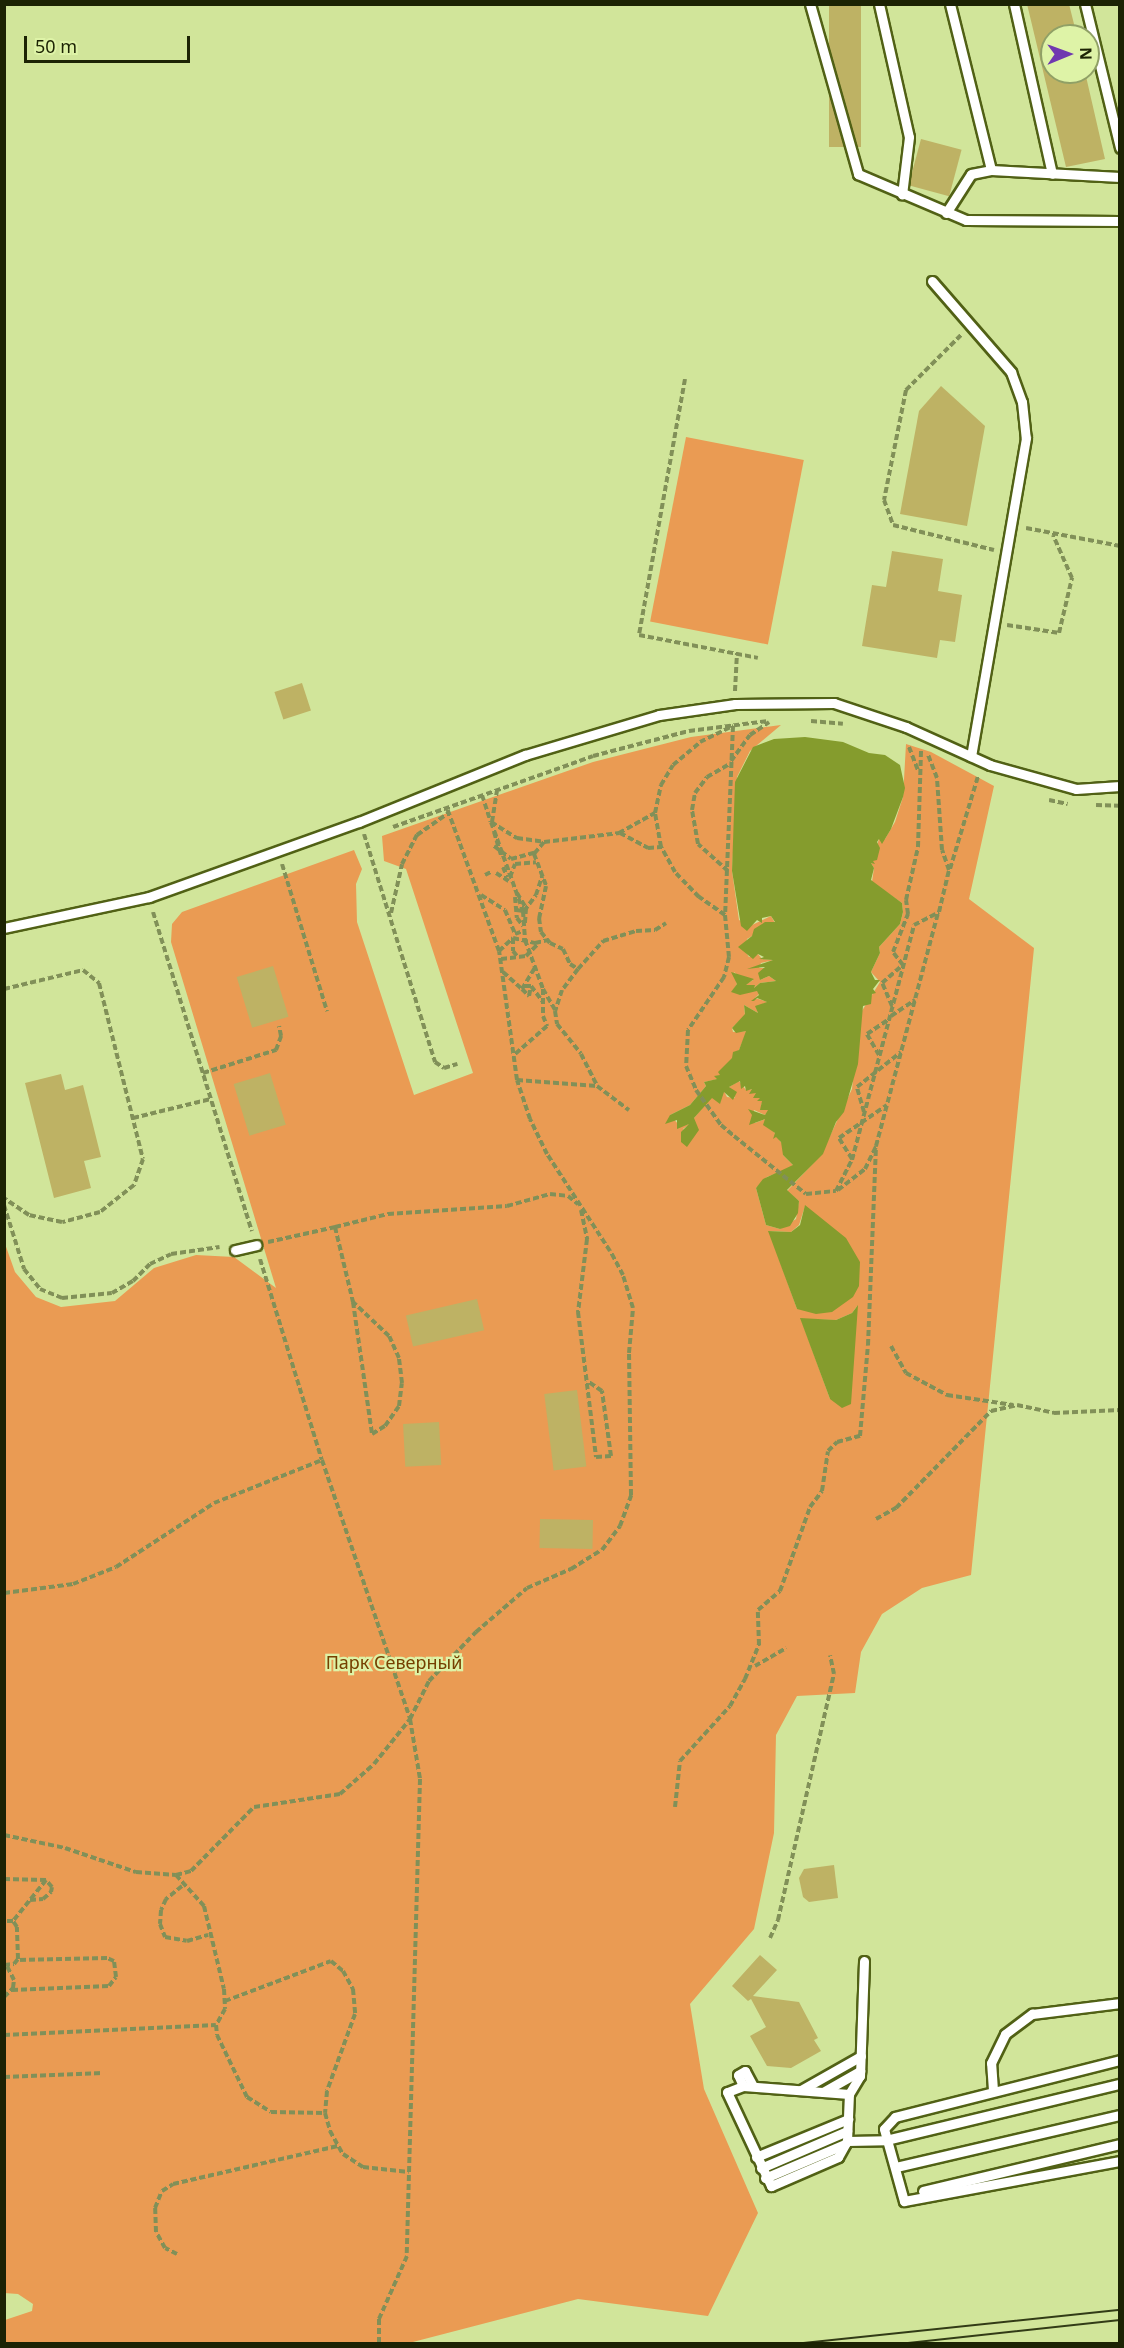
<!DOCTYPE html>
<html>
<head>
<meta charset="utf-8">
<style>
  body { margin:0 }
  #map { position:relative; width:1124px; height:2348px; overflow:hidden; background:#d1e59a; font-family:"Noto Sans",sans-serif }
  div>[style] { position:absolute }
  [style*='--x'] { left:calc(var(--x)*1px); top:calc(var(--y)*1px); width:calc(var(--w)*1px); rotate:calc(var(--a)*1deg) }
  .green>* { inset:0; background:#ea9b53; transform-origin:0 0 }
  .water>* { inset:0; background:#859c2d }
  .building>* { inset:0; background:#beb264; transform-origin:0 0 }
  .path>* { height:4px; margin-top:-2px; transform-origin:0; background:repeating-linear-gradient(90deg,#819058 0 6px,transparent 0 9px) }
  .roads { filter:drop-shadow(2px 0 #516115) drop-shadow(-2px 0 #516115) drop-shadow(0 2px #516115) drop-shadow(0 -2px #516115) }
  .service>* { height:9px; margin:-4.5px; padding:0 4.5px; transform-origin:4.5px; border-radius:4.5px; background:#fff }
  .tram>* { height:1.5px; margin:-0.75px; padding:0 0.75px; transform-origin:0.75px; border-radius:0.75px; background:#323b16 }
  span { translate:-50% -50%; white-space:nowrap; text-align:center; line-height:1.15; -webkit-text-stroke:4.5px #def3a7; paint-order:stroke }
  .park-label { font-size:18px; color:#764000 }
  .frame { position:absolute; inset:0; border:6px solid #1c2304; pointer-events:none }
  .north { position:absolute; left:1040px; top:24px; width:60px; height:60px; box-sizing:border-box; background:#def3a7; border:2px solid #90a066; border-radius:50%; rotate:89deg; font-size:16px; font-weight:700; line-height:24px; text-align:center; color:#1c2304 }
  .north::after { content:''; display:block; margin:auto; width:21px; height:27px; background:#7039b0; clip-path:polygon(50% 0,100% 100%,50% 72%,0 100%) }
  .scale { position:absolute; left:24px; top:36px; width:166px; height:27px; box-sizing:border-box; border:3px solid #1c2304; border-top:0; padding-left:8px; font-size:18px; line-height:21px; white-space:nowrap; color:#1c2304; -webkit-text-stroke:4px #def3a7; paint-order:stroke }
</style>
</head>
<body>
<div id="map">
  <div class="green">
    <div style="left:686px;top:437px;width:120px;height:188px;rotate:11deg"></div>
    <div style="clip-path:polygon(evenodd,781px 725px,750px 751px,737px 777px,732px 871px,739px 920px,750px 926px,771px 916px,775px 923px,747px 939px,745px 951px,749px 957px,758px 954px,762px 959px,774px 960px,761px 963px,759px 968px,766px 968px,760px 980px,769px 976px,776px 981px,760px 983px,754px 988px,745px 985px,753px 980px,742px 979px,734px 972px,737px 984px,732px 992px,757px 991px,761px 992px,755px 998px,768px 1002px,756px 1007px,758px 1013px,744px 1005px,745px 1015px,732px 1028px,733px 1032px,747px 1031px,739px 1050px,718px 1079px,704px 1082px,706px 1086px,690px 1105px,670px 1115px,679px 1125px,690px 1124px,683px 1129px,692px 1139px,694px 1118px,712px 1097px,721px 1102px,718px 1098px,724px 1091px,727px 1097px,735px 1098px,729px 1087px,739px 1081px,746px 1090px,754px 1089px,763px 1101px,761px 1105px,769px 1110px,765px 1115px,754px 1110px,752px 1120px,755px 1123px,765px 1119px,785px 1148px,783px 1155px,794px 1166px,767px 1177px,756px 1188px,766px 1225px,780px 1229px,796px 1219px,799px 1201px,787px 1191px,821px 1155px,852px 1089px,860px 1014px,880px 982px,871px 972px,880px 953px,879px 947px,900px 924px,903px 912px,902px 903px,872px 882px,874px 868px,871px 863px,879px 839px,885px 839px,895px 822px,903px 797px,906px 744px,931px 752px,994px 786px,969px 899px,1034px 948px,971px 1575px,922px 1588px,882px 1614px,861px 1652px,855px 1693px,797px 1696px,776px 1735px,774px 1833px,754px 1929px,690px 2004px,704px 2089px,758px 2213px,708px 2316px,578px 2299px,409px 2343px,5px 2343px,5px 2320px,32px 2311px,33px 2304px,18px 2294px,4px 2293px,4px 1241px,15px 1272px,36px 1297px,61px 1307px,115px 1301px,154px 1268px,196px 1255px,234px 1257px,276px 1288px,171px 942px,172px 924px,182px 912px,354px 850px,362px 869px,356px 884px,357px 922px,414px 1095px,473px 1073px,406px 869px,384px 861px,382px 836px,593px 762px,691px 737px,781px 725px,805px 1206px,797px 1309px,769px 1231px,791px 1232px,799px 1225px,805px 1206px,781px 725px,857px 1306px,830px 1399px,801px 1319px,836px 1320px,852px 1313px,857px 1306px)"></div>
  </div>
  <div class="water">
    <div style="clip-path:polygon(805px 737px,843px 742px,869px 753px,885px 755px,900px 765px,905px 788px,903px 797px,891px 829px,882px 844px,879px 839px,877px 842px,880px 848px,877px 860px,873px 861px,875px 864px,871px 863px,874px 868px,871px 880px,902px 903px,903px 912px,900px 924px,879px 947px,880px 953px,871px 972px,875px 980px,880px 980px,873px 989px,876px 993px,872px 994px,871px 1004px,863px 1006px,858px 1064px,844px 1112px,836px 1122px,823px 1154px,787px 1190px,799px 1201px,798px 1213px,790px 1226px,780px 1229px,766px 1225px,756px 1188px,763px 1179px,793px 1165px,783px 1155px,781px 1142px,776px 1137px,773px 1139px,775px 1133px,763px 1125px,765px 1119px,749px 1125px,752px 1115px,748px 1109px,765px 1115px,768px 1110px,760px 1110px,762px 1101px,757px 1101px,760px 1098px,753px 1098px,756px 1093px,749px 1094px,752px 1089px,746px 1091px,745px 1086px,741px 1089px,740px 1081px,729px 1087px,737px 1092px,733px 1100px,724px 1092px,720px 1104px,712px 1098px,694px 1118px,699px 1130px,687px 1147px,681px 1142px,681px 1132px,689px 1124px,677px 1129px,677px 1120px,665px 1124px,670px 1115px,690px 1105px,706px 1086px,704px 1082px,717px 1079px,714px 1076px,720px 1075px,718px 1072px,732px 1058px,733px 1052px,739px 1050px,746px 1031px,736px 1033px,732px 1028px,745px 1014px,744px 1005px,758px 1013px,755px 1006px,767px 1002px,757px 998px,754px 1001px,751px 1001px,759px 995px,757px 991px,740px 995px,731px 992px,737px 984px,731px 972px,754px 979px,746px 985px,755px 985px,754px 988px,760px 983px,776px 981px,769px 976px,760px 980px,758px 973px,765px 967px,747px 969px,773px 960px,759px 959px,764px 957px,758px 954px,753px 959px,738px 947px,752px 936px,754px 929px,765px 922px,775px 922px,771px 916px,762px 918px,762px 923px,757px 920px,747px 931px,741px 926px,732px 871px,735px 782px,753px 747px,774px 739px)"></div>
    <div style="clip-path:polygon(805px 1205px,846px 1238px,860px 1262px,859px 1286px,853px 1297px,832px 1312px,816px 1314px,797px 1309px,768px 1231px,791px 1232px,800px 1225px)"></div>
    <div style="clip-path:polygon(858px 1305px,851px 1404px,842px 1408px,830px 1399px,800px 1318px,836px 1320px,852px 1313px)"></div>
  </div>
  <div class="building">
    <div style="left:829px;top:4px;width:32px;height:143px"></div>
    <div style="clip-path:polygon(1027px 4px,1069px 4px,1077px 36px,1052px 36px,1052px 72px,1085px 72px,1105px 159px,1066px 167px)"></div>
    <div style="left:921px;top:139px;width:42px;height:48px;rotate:15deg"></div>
    <div style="clip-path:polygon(941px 386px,985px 426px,967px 526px,900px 514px,919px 411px)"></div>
    <div style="clip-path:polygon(892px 551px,943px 559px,938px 591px,962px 595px,955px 642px,940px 640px,937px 658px,862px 646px,872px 585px,886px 587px)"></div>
    <div style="left:302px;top:683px;width:29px;height:29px;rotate:72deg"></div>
    <div style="left:273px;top:966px;width:53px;height:38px;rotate:73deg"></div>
    <div style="left:270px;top:1073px;width:54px;height:38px;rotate:73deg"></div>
    <div style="clip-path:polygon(61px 1074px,65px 1090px,83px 1085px,101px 1157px,84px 1161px,91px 1188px,54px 1198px,25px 1083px)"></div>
    <div style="left:477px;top:1299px;width:32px;height:73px;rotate:77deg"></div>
    <div style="left:577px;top:1390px;width:77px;height:33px;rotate:83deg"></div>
    <div style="left:439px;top:1422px;width:43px;height:36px;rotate:87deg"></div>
    <div style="left:540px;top:1519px;width:53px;height:29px;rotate:1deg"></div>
    <div style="clip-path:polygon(834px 1865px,838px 1898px,809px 1902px,803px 1897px,799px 1878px,804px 1869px)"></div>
    <div style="clip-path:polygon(760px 1955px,777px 1970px,753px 1996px,799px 2002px,818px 2038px,814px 2040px,821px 2051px,791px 2068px,767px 2066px,750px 2036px,766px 2027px,751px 1999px,748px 2001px,732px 1986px)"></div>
  </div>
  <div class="path">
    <div style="--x:961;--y:335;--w:78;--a:135"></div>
    <div style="--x:906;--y:390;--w:112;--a:101.3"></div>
    <div style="--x:884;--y:500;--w:27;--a:70"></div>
    <div style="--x:893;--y:525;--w:104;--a:13.9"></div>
    <div style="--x:685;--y:379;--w:260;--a:100.2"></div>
    <div style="--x:639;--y:635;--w:121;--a:10.9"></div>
    <div style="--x:1026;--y:528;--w:96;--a:10.8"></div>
    <div style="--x:1007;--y:625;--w:53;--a:8.7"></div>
    <div style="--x:1059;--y:633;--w:57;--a:-76.7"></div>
    <div style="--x:1072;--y:578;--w:47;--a:-113.8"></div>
    <div style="--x:735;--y:691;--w:38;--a:-87"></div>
    <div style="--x:811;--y:721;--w:32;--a:5"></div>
    <div style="--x:909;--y:747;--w:25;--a:69"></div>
    <div style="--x:731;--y:761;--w:32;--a:-54"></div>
    <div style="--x:750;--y:735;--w:23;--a:-34"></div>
    <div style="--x:482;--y:795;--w:28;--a:72"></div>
    <div style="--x:491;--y:822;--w:31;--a:32"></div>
    <div style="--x:517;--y:838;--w:27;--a:8"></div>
    <div style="--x:544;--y:842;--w:76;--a:-6.8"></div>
    <div style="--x:619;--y:833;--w:41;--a:-29.1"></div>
    <div style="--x:1049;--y:800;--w:19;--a:12"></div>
    <div style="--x:1096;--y:805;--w:24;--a:2"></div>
    <div style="--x:491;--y:822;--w:95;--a:70.2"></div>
    <div style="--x:523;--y:911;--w:29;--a:86"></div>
    <div style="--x:525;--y:940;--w:52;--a:69.8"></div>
    <div style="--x:543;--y:989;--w:27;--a:90"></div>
    <div style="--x:543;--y:1016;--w:11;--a:68"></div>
    <div style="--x:547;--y:1026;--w:44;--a:138.7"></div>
    <div style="--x:492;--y:822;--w:31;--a:-81"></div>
    <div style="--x:393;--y:827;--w:212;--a:-19.5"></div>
    <div style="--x:593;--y:756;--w:99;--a:-14.6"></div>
    <div style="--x:689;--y:731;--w:80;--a:-7.2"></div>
    <div style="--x:494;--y:832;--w:27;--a:73"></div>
    <div style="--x:620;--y:833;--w:32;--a:28"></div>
    <div style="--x:648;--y:848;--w:13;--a:-4"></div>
    <div style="--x:364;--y:834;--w:239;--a:72.7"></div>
    <div style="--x:435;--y:1062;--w:11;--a:34"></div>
    <div style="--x:444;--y:1068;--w:14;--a:-17"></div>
    <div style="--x:544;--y:842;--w:16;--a:130"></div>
    <div style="--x:534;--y:854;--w:34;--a:69"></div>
    <div style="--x:546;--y:886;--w:33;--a:102"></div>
    <div style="--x:539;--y:918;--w:14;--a:82"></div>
    <div style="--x:541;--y:932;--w:14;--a:51"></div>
    <div style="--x:550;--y:943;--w:14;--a:25"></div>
    <div style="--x:563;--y:949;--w:17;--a:65"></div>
    <div style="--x:570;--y:964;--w:9;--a:32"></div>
    <div style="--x:578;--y:969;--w:38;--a:-48"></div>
    <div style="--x:603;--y:941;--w:34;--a:-17"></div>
    <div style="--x:636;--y:931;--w:19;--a:-3"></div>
    <div style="--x:655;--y:930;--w:13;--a:-32"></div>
    <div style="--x:494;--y:846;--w:21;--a:37"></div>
    <div style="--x:511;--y:859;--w:24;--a:-15"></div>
    <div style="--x:282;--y:864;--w:154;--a:73"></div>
    <div style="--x:503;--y:867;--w:11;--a:68"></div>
    <div style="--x:950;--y:869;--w:97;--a:-73.2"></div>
    <div style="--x:728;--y:871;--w:40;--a:-138"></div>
    <div style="--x:698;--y:844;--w:35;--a:-100"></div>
    <div style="--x:692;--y:810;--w:17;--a:-80"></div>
    <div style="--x:695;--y:793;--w:20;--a:-53"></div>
    <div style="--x:707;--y:777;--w:28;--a:-30"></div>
    <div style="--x:496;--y:873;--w:15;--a:32"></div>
    <div style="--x:485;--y:875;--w:7;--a:-27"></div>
    <div style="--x:510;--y:877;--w:14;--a:-69"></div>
    <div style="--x:515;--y:864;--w:21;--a:-5"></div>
    <div style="--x:517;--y:893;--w:17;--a:59"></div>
    <div style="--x:526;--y:908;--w:16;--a:94"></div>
    <div style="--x:481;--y:895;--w:28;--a:32"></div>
    <div style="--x:505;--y:910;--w:26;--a:67"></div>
    <div style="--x:515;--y:934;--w:9;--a:-21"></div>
    <div style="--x:515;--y:897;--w:21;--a:85"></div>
    <div style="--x:517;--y:918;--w:10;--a:53"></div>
    <div style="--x:516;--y:910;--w:8;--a:7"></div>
    <div style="--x:524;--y:911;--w:20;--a:-53"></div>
    <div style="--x:536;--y:895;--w:20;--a:-72"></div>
    <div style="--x:153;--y:912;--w:334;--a:72.8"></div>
    <div style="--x:391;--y:913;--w:50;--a:-77.3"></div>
    <div style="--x:402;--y:864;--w:33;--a:-63"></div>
    <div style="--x:417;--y:835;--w:39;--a:-35"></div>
    <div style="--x:725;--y:915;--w:32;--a:-145"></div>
    <div style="--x:699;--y:897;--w:35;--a:-134"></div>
    <div style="--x:675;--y:872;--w:29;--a:-119"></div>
    <div style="--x:661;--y:847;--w:35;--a:-100"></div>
    <div style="--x:655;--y:813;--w:29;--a:-78"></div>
    <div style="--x:661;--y:785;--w:23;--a:-59"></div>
    <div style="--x:673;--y:765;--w:35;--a:-40"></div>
    <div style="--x:700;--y:742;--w:37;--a:-26"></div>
    <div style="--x:733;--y:726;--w:189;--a:92.4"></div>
    <div style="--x:725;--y:915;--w:42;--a:84.6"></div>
    <div style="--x:729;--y:957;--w:21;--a:104"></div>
    <div style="--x:724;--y:977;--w:64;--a:124.2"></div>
    <div style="--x:688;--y:1030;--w:36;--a:93"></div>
    <div style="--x:686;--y:1066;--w:26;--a:67"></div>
    <div style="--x:696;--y:1090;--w:43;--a:54.5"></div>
    <div style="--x:721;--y:1125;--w:17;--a:40"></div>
    <div style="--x:734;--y:1136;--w:92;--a:38.9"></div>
    <div style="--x:806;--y:1194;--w:30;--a:-6"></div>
    <div style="--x:836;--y:1191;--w:35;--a:-63"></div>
    <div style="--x:852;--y:1160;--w:243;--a:-75.2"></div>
    <div style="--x:914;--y:925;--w:28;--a:-27"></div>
    <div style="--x:939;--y:912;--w:43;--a:-76.6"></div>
    <div style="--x:949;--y:870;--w:21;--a:-109"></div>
    <div style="--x:942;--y:850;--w:72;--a:-94"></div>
    <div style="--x:937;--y:778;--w:25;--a:-111"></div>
    <div style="--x:513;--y:938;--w:13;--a:90"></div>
    <div style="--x:513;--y:951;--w:6;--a:51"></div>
    <div style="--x:499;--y:951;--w:19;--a:-43"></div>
    <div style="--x:513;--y:938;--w:23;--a:13"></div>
    <div style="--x:535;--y:943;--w:13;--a:-13"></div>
    <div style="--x:501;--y:959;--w:25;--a:-7"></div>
    <div style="--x:526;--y:956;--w:16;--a:-45"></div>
    <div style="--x:578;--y:969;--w:26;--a:127"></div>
    <div style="--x:562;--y:990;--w:22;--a:108"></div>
    <div style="--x:555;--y:1011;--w:13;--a:81"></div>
    <div style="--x:557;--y:1024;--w:38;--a:51"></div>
    <div style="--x:581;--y:1054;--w:36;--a:63"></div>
    <div style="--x:503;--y:972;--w:25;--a:42"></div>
    <div style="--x:522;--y:989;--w:26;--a:-59"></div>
    <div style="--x:531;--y:986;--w:20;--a:53"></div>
    <div style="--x:4;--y:989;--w:81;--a:-13.5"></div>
    <div style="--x:83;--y:970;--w:21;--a:39"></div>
    <div style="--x:99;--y:983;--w:181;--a:76"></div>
    <div style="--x:143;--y:1159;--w:28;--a:109"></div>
    <div style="--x:134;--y:1185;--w:43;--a:141.5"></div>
    <div style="--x:100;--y:1212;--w:39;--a:165"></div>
    <div style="--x:62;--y:1222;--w:34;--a:-168"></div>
    <div style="--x:29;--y:1215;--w:30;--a:-146"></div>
    <div style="--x:522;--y:989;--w:10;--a:45"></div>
    <div style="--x:529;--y:996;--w:10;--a:-79"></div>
    <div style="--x:531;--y:986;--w:6;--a:180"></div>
    <div style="--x:543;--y:989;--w:24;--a:60"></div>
    <div style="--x:892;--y:1006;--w:25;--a:-113"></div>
    <div style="--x:882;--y:983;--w:28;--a:-41"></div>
    <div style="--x:903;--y:965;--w:16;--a:-128"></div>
    <div style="--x:893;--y:952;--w:41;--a:-68.5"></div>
    <div style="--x:908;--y:914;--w:14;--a:-98"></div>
    <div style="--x:906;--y:900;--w:54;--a:-77.2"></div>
    <div style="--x:918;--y:847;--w:97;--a:-88.2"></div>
    <div style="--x:891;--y:1016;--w:29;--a:-34"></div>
    <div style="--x:879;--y:1055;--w:24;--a:-120"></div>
    <div style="--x:867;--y:1034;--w:25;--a:-34"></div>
    <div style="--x:203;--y:1073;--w:77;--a:-17.5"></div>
    <div style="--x:276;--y:1050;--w:15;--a:-70"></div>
    <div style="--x:281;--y:1036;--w:10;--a:-101"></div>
    <div style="--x:517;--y:1080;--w:80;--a:4.3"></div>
    <div style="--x:597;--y:1086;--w:40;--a:37"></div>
    <div style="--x:864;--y:1112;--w:26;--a:-106"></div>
    <div style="--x:857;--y:1087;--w:56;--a:-38.5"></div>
    <div style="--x:133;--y:1118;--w:80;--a:-13.7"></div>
    <div style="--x:852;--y:1159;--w:25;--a:-122"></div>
    <div style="--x:839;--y:1138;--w:58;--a:-34.5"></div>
    <div style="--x:838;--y:1190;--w:34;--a:-38"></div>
    <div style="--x:865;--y:1169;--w:25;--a:-64"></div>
    <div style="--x:876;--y:1146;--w:241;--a:-75.1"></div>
    <div style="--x:4;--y:1205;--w:67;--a:72.6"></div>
    <div style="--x:24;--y:1269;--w:26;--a:51"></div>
    <div style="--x:40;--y:1289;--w:24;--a:22"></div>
    <div style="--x:62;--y:1298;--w:50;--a:-5.7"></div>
    <div style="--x:112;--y:1293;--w:24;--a:-30"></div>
    <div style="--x:133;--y:1281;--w:24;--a:-45"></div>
    <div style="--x:150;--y:1264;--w:23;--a:-25"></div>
    <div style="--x:171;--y:1254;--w:49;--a:-8.1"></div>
    <div style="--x:581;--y:1210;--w:30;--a:78"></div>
    <div style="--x:587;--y:1239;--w:74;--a:97"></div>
    <div style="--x:578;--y:1312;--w:146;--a:82.9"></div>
    <div style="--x:596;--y:1457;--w:15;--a:-4"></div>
    <div style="--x:611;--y:1456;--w:66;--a:-97.9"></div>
    <div style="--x:602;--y:1391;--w:18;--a:-146"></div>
    <div style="--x:335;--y:1227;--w:55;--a:-13.8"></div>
    <div style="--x:388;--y:1214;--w:119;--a:-3.8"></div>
    <div style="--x:507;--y:1206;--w:45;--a:-15.6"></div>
    <div style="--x:550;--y:1194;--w:18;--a:6"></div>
    <div style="--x:568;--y:1196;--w:13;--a:39"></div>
    <div style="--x:268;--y:1242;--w:69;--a:-12.6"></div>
    <div style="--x:335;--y:1227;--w:77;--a:76.5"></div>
    <div style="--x:353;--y:1302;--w:133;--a:81.8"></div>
    <div style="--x:372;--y:1434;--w:15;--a:-32"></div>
    <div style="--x:385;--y:1426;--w:24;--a:-55"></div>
    <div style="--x:399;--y:1406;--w:23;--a:-83"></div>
    <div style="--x:402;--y:1383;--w:25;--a:-97"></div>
    <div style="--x:399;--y:1358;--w:24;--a:-114"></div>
    <div style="--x:389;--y:1336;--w:50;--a:-136.6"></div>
    <div style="--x:260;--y:1259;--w:210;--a:72.9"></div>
    <div style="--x:322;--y:1460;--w:274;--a:71.2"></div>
    <div style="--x:410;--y:1719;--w:61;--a:80.5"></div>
    <div style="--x:420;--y:1779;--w:477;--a:91.6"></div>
    <div style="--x:407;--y:2256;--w:69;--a:114"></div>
    <div style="--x:379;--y:2319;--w:25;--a:90"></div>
    <div style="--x:891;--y:1346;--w:31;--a:61"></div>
    <div style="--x:906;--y:1373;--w:47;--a:28.2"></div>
    <div style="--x:947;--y:1395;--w:67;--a:8.6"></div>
    <div style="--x:876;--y:1519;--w:23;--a:-29"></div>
    <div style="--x:896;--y:1508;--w:136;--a:-45.6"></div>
    <div style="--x:991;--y:1411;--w:27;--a:-13"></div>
    <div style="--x:1017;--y:1405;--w:38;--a:12"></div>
    <div style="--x:1054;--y:1413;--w:66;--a:-2.6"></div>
    <div style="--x:4;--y:1593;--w:70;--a:-7.4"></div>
    <div style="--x:73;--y:1584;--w:46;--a:-21.6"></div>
    <div style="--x:116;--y:1567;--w:117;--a:-33.1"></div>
    <div style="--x:214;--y:1503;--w:116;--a:-21.7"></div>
    <div style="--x:755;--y:1666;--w:36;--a:-30"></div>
    <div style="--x:675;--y:1807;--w:46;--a:-83.8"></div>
    <div style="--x:680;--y:1761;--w:74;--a:-47.7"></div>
    <div style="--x:730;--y:1706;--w:31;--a:-61"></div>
    <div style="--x:745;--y:1679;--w:37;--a:-68"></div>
    <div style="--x:759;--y:1645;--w:35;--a:-92"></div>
    <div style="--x:758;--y:1610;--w:29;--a:-41"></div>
    <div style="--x:780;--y:1591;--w:89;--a:-70.3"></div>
    <div style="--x:810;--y:1507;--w:20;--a:-53"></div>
    <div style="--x:822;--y:1491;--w:40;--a:-81.5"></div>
    <div style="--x:828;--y:1451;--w:13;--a:-45"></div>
    <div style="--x:837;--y:1442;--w:24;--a:-15"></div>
    <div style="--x:860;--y:1436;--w:91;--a:-85"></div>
    <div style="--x:868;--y:1345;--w:199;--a:-87.7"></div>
    <div style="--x:4;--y:1835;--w:62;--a:12"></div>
    <div style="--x:65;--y:1848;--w:75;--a:18.7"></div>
    <div style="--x:136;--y:1872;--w:40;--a:4.3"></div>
    <div style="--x:176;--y:1875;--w:16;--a:-15"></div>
    <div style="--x:191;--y:1871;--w:90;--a:-45.5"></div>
    <div style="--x:254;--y:1807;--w:87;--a:-8.6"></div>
    <div style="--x:340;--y:1794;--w:45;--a:-41.4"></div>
    <div style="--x:374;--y:1764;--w:58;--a:-51.3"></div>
    <div style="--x:410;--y:1719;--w:42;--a:-63.4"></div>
    <div style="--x:429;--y:1681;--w:68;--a:-46.2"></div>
    <div style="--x:476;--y:1632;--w:67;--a:-40.8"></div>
    <div style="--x:527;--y:1588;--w:48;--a:-23.4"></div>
    <div style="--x:571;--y:1569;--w:36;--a:-32"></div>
    <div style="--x:602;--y:1550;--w:30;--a:-53"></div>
    <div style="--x:620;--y:1526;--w:33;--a:-70"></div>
    <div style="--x:631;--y:1495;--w:142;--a:-90.8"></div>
    <div style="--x:629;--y:1353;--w:45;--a:-84.9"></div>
    <div style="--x:633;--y:1308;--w:34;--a:-107"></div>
    <div style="--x:623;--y:1275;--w:27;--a:-118"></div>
    <div style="--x:610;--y:1251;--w:116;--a:-123"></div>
    <div style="--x:547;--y:1154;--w:39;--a:-116"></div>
    <div style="--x:530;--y:1119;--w:41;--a:-108.4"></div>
    <div style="--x:517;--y:1080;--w:130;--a:-97.9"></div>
    <div style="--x:499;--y:951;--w:152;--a:-110"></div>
    <div style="--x:176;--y:1875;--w:42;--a:47.9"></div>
    <div style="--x:204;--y:1906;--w:85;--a:76.5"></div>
    <div style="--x:224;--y:1989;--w:20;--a:87"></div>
    <div style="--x:225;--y:2009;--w:18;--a:119"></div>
    <div style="--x:216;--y:2025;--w:10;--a:84"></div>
    <div style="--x:217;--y:2035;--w:69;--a:64.2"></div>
    <div style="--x:247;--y:2097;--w:28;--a:32"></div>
    <div style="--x:271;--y:2112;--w:54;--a:1.1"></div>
    <div style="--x:4;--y:1879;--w:42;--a:1.4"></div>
    <div style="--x:46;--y:1880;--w:53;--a:128.8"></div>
    <div style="--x:13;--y:1921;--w:9;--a:180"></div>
    <div style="--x:182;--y:1886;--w:21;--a:141"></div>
    <div style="--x:166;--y:1899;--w:12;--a:114"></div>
    <div style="--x:161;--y:1910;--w:14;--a:94"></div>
    <div style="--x:160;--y:1924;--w:14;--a:69"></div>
    <div style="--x:165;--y:1937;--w:22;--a:10"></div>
    <div style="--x:187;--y:1941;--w:22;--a:-16"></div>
    <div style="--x:30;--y:1900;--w:13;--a:-4"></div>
    <div style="--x:43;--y:1899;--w:11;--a:-41"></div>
    <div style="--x:51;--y:1892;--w:5;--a:-79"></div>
    <div style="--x:52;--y:1887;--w:9;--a:-131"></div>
    <div style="--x:770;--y:1938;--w:20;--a:-66"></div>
    <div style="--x:778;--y:1920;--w:252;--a:-77.2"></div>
    <div style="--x:834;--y:1674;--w:19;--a:-102"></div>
    <div style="--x:4;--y:1965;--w:10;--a:-6"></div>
    <div style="--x:14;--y:1964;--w:6;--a:-51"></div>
    <div style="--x:18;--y:1959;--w:32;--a:-92"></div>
    <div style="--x:17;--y:1927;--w:7;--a:-124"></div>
    <div style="--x:12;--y:1990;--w:97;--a:-2.4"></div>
    <div style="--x:109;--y:1986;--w:11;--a:-52"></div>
    <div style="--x:116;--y:1977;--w:16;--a:-97"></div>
    <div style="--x:114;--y:1961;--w:8;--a:-157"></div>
    <div style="--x:107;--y:1958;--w:90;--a:178.7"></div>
    <div style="--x:4;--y:1997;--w:13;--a:-45"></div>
    <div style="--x:13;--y:1988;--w:8;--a:-83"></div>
    <div style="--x:14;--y:1980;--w:16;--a:-117"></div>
    <div style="--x:225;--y:2001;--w:113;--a:-20.7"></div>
    <div style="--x:331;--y:1961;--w:16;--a:40"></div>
    <div style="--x:343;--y:1971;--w:21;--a:61"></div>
    <div style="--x:353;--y:1989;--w:25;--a:85"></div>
    <div style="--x:355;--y:2014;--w:82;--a:110"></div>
    <div style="--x:327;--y:2091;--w:22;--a:95"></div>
    <div style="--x:325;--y:2113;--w:19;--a:74"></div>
    <div style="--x:330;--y:2131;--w:26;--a:61"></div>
    <div style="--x:343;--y:2154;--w:24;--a:33"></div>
    <div style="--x:363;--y:2167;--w:46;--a:6.2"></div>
    <div style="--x:4;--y:2035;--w:212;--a:-2.7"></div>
    <div style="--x:4;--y:2077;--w:99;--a:-2.3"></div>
    <div style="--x:177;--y:2254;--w:13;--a:-153"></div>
    <div style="--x:165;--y:2248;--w:18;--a:-119"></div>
    <div style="--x:156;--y:2232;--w:24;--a:-92"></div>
    <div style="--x:155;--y:2208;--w:18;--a:-68"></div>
    <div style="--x:162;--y:2191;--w:13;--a:-32"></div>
    <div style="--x:173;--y:2184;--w:169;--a:-13"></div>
  </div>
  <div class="roads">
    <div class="service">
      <div style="--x:810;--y:4;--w:177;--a:74.2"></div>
      <div style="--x:858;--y:174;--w:117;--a:23.1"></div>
      <div style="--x:966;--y:220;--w:154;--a:0.4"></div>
      <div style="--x:879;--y:4;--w:136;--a:77.3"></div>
      <div style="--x:909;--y:137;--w:58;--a:96.9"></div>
      <div style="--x:950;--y:4;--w:171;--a:76.1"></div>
      <div style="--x:1014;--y:4;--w:174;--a:77.4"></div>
      <div style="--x:1085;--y:4;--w:148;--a:76.3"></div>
      <div style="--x:946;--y:213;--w:46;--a:-57.3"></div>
      <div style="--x:971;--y:174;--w:20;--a:-11"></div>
      <div style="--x:991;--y:170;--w:129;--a:3.1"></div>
      <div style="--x:932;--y:281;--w:121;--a:49"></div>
      <div style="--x:1011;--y:372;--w:32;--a:70"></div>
      <div style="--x:1022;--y:402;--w:36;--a:84"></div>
      <div style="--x:1026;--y:438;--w:323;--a:99.8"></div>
      <div style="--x:4;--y:928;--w:148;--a:-12.1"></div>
      <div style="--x:149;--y:897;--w:223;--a:-19.7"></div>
      <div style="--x:359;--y:822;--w:179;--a:-22"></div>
      <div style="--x:525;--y:755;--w:140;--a:-16.6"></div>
      <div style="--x:659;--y:715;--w:77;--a:-8.2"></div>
      <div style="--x:735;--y:704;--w:99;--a:-0.6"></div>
      <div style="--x:834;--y:703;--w:76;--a:18.4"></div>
      <div style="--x:906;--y:727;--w:92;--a:24.3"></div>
      <div style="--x:990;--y:765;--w:89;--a:15.6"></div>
      <div style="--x:1076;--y:789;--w:44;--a:-3.9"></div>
      <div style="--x:235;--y:1250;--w:22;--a:-13"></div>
      <div style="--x:1120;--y:2060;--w:232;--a:165.8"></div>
      <div style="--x:895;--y:2117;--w:16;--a:133"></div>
      <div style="--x:884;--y:2129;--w:75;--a:74.5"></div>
      <div style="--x:904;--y:2201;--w:220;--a:-10.5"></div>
      <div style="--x:743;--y:2086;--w:12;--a:-114"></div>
      <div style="--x:738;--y:2075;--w:8;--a:-30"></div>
      <div style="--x:745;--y:2071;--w:17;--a:62"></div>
      <div style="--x:801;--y:2090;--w:69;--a:-29.5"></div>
      <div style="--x:993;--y:2090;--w:27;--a:-94"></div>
      <div style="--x:991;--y:2063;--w:32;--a:-64"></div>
      <div style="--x:1005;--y:2034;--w:34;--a:-37"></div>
      <div style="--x:1032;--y:2014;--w:89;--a:-7.1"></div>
      <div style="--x:823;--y:2092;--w:43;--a:-29.6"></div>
      <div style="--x:849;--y:2094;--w:21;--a:-59"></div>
      <div style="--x:860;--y:2076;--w:115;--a:-88"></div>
      <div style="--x:847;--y:2141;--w:47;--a:-87.6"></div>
      <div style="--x:849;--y:2094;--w:106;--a:-175.7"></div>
      <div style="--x:743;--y:2086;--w:17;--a:159"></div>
      <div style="--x:727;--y:2092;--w:104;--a:64.9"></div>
      <div style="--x:771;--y:2186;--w:73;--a:-23.4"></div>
      <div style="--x:838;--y:2157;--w:18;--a:-61"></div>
      <div style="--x:847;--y:2141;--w:39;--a:-1"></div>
      <div style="--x:886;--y:2140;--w:241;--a:-13.5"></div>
      <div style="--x:756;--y:2157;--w:100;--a:-22.4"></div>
      <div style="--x:896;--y:2167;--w:230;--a:-13.1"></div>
      <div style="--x:761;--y:2168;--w:94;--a:-23.3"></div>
      <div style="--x:765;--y:2178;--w:87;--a:-23"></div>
      <div style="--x:923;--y:2191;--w:203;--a:-13.4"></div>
    </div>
  </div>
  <div class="tram">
    <div style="--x:794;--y:2344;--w:328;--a:-6"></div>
    <div style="--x:899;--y:2344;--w:222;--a:-6.2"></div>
  </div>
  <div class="park-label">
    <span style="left:394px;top:1662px">Парк Северный</span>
  </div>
  <div class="frame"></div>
  <div class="north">N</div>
  <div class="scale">50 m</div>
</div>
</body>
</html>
